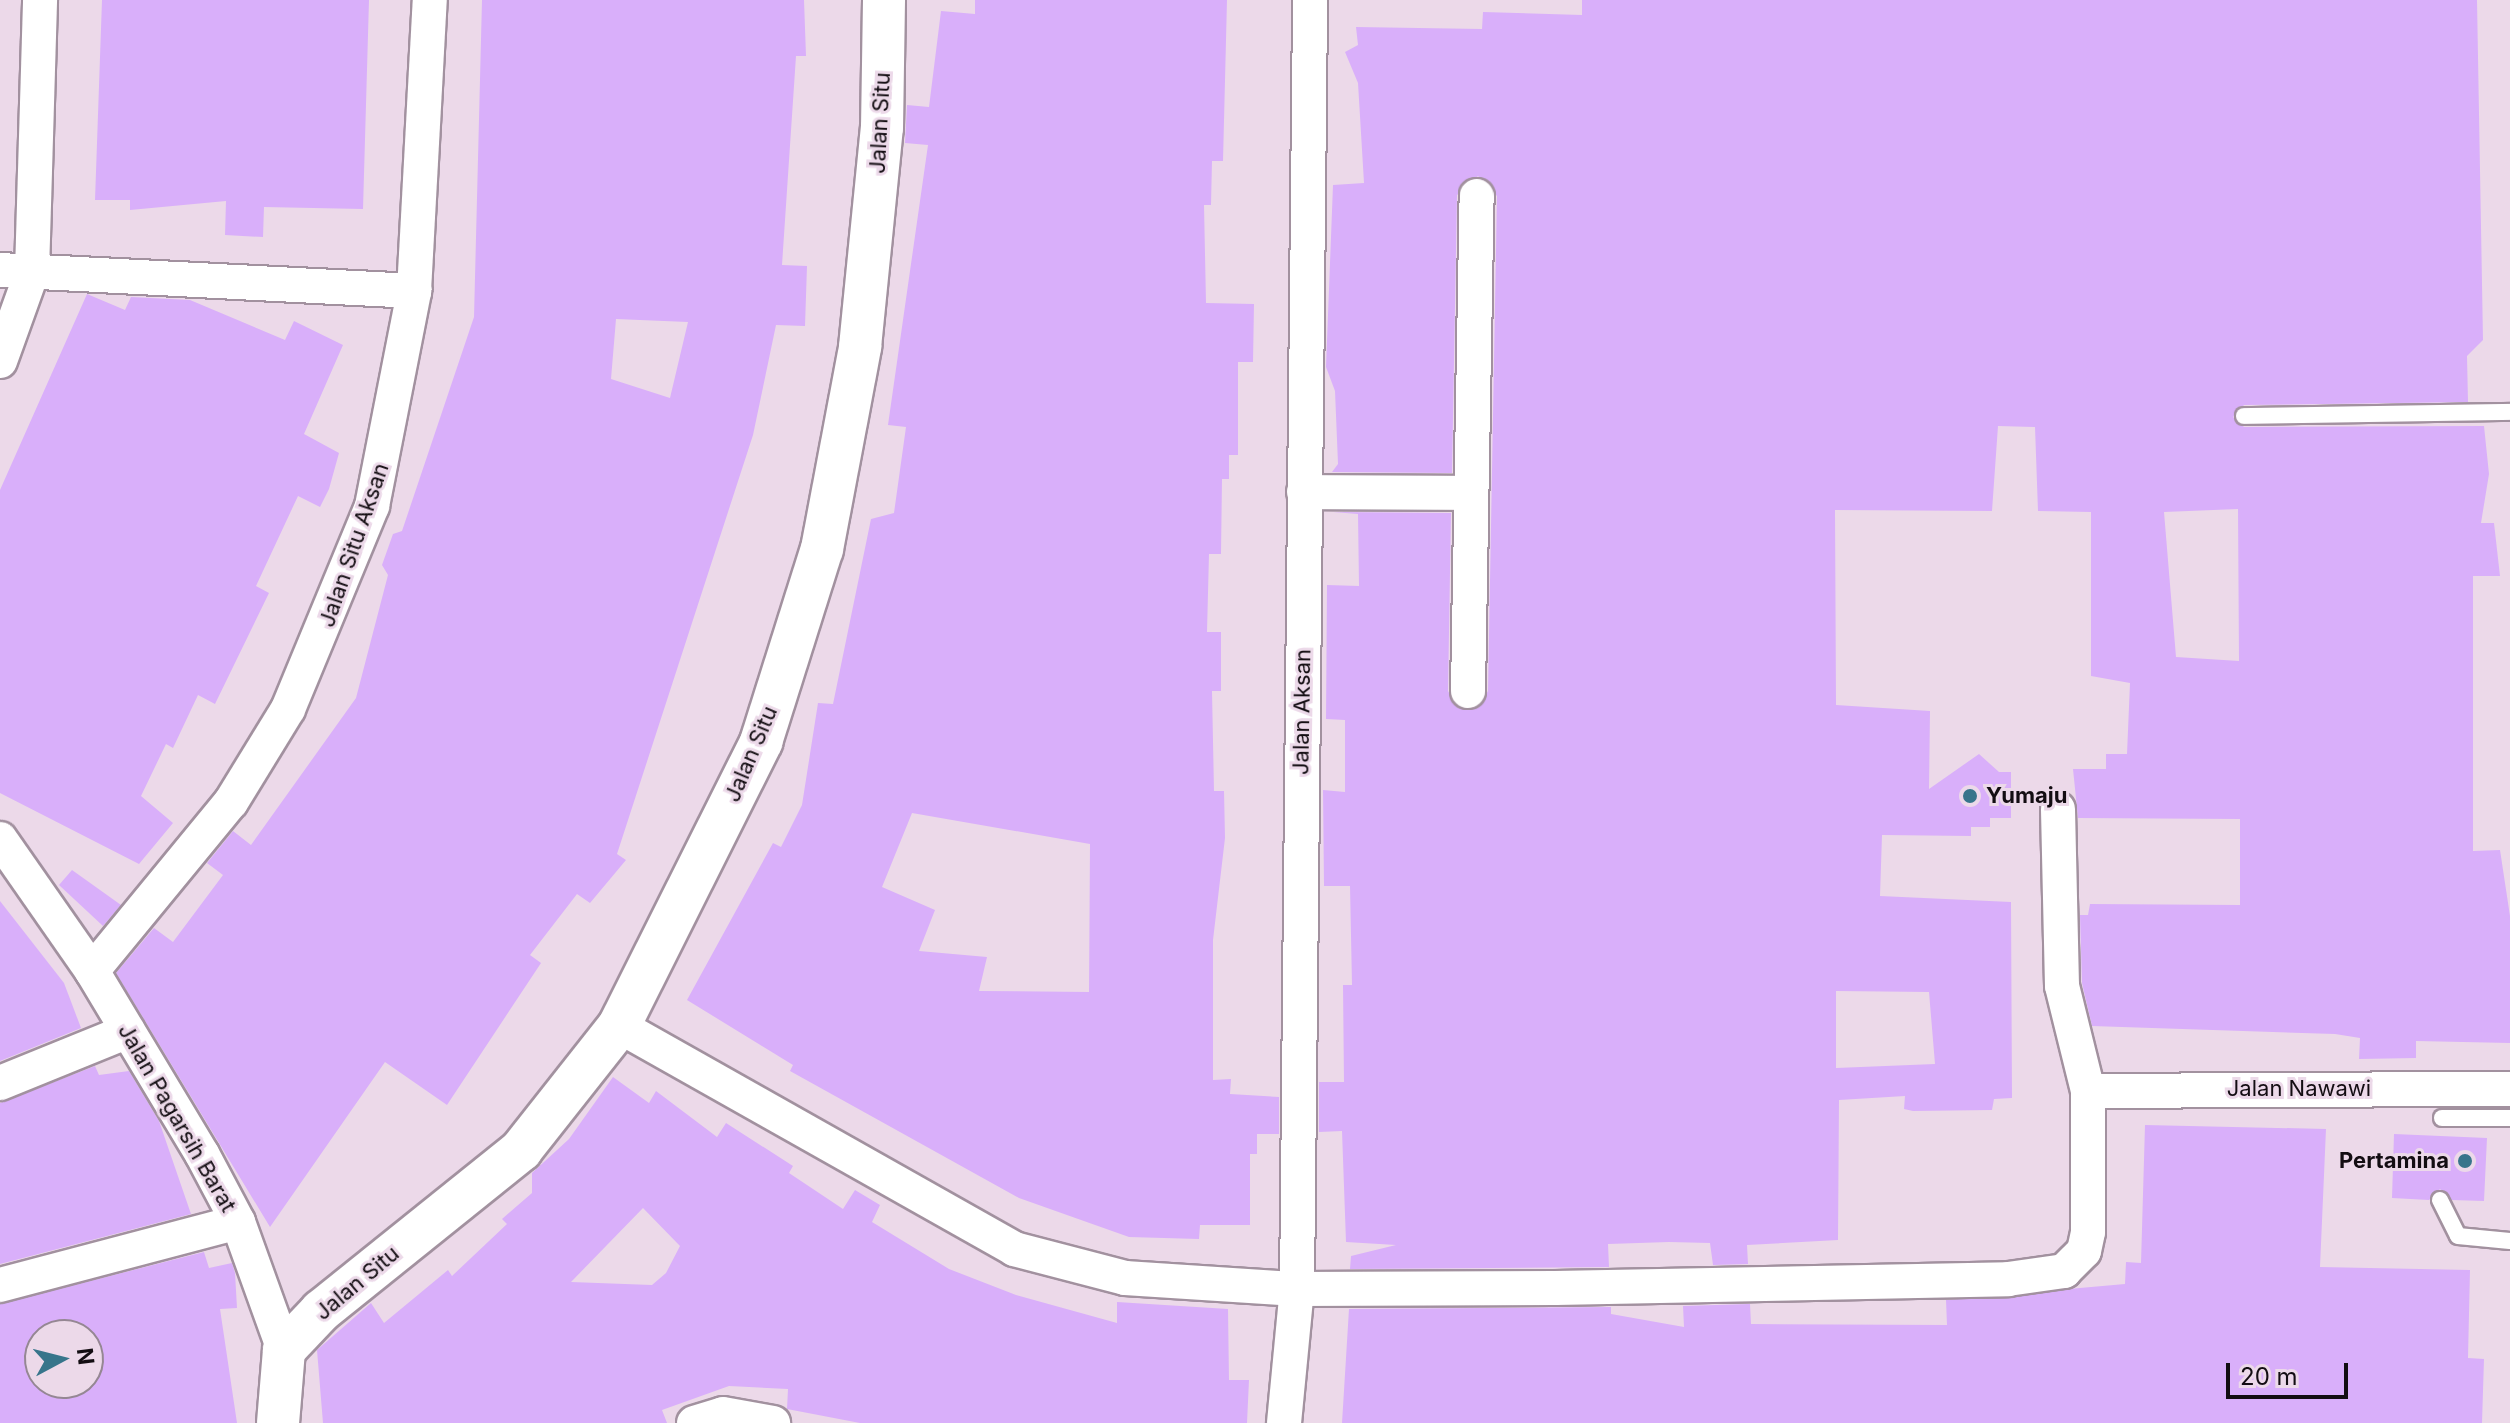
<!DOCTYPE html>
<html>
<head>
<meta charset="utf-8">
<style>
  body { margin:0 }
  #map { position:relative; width:2510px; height:1423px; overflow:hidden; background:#ecd9e9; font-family:Inter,sans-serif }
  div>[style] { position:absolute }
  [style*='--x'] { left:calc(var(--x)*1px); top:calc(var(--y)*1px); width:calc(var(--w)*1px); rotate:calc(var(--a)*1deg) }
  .building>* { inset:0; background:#d9affa }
  .roads { filter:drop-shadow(2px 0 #a2919f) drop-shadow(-2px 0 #a2919f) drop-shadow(0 2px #a2919f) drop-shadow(0 -2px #a2919f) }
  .service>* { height:16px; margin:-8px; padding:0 8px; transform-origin:8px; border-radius:8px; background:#fff }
  .minor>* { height:34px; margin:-17px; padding:0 17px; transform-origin:17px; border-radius:17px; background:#fff }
  .tertiary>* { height:42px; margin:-21px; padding:0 21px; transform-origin:21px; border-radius:21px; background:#fff }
  .dots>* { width:22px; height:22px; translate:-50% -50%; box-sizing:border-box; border:4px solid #ecd9e9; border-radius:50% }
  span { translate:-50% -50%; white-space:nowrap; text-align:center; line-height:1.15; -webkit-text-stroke:6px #ecd9e9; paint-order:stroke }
  .street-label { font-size:22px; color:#130d12 }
  .poi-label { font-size:22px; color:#130d12; font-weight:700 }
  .left { translate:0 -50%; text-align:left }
  .right { translate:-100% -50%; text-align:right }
  .north { position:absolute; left:24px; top:1319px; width:80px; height:80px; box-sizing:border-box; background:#ecd9e9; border:2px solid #958793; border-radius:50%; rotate:83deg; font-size:22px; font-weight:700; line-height:32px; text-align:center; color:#130d12 }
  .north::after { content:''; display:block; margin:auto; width:28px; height:36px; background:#37758b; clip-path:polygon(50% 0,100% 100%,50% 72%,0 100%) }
  .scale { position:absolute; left:2226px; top:1363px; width:122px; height:36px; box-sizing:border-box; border:4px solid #130d12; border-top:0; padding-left:10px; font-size:24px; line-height:28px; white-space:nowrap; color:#130d12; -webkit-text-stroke:6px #ecd9e9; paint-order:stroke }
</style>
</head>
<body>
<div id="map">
  <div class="building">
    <div style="clip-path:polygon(102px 0,369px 0,363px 209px,264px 207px,263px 237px,225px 235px,226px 201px,130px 210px,130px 200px,95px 200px)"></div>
    <div style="clip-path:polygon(evenodd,482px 0,804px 0,806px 56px,796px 56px,782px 265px,807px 266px,805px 326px,776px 325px,753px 435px,617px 854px,626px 860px,590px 903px,577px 894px,530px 955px,541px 963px,447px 1105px,385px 1062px,270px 1227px,116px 973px,154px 928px,173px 942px,223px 875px,207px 863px,233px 831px,251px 845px,356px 698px,388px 575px,382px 565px,393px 534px,402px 531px,474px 317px,482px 0,616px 319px,688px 322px,670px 398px,611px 379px,616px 319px)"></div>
    <div style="clip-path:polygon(evenodd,975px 0,1227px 0,1223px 161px,1212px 161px,1211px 205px,1204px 205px,1206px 303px,1254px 304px,1253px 362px,1238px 362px,1238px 455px,1229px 455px,1229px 479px,1222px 479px,1221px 554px,1209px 554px,1207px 632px,1221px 632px,1221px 691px,1212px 691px,1214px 791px,1224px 791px,1225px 838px,1213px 940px,1213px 1080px,1231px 1079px,1230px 1094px,1279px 1097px,1279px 1134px,1257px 1134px,1257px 1154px,1250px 1154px,1250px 1225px,1200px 1225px,1199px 1239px,1129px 1237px,1019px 1198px,790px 1071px,793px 1065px,687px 1000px,773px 843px,781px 847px,802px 805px,818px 703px,833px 704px,871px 519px,894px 513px,906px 427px,888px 425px,928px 145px,905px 143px,907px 105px,929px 107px,941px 11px,975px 14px,975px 0,912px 813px,1090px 844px,1089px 992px,979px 991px,987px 957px,919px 951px,935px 910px,882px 887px,912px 813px)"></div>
    <div style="clip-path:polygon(evenodd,1582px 0,2477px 0,2483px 340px,2467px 356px,2468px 402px,2244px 405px,2233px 417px,2244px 427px,2484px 426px,2489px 474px,2481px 523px,2494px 523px,2500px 576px,2473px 576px,2473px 851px,2500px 850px,2510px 916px,2510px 1043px,2416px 1041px,2416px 1058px,2359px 1059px,2360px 1038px,2335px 1034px,2092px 1026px,2082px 983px,2080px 915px,2088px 915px,2090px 904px,2240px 905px,2240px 819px,2078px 818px,2073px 769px,2106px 769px,2106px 754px,2127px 754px,2130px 683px,2091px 676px,2091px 512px,2038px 511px,2035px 427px,1998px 426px,1992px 511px,1835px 510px,1836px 705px,1930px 711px,1929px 789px,1979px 754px,1999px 772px,2011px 772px,2011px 818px,1990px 818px,1990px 827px,1971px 827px,1971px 836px,1882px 835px,1880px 896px,2011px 902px,2012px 1098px,1994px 1099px,1992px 1110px,1913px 1111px,1904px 1109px,1905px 1096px,1839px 1100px,1838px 1240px,1747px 1245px,1748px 1264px,1713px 1265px,1710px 1243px,1669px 1242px,1608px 1244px,1609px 1267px,1350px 1269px,1351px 1256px,1396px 1245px,1346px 1242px,1342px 1131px,1319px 1132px,1319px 1082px,1344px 1082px,1343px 985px,1352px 985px,1350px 886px,1324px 886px,1323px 790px,1345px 792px,1345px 720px,1326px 719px,1327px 585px,1359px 586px,1358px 514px,1333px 512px,1451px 513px,1448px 691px,1458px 708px,1478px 708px,1488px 691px,1497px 196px,1478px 176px,1457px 195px,1452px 473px,1332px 472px,1338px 464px,1335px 391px,1326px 367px,1333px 185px,1364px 183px,1358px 83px,1345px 52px,1358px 45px,1356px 27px,1482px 29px,1483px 12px,1582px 15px,1582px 0,2238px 509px,2239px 661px,2176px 657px,2164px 512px,2238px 509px,1582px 0,1836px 991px,1929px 992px,1935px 1064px,1836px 1068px,1836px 991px)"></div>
    <div style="clip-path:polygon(87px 294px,125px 310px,131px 297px,190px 300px,285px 340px,294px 321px,343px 345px,304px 434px,339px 453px,329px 489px,320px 507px,298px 496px,256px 586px,269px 593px,215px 704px,198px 695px,173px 748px,166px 744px,141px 796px,173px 823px,139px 864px,0 793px,0 490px)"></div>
    <div style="clip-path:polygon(72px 870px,121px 905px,103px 926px,59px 885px)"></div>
    <div style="clip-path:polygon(0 901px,64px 983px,81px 1028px,0 1061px)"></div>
    <div style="clip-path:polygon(95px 1066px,99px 1075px,129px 1071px,159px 1121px,191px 1214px,0 1264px,0 1103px)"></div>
    <div style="clip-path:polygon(evenodd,613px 1077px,649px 1103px,656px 1091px,717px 1137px,726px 1123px,793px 1166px,789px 1173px,843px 1209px,855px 1190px,880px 1205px,872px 1222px,949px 1269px,1016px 1295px,1117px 1323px,1117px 1302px,1228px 1309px,1229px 1380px,1249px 1380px,1247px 1423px,860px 1423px,787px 1409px,788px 1389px,729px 1386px,662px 1410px,667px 1423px,323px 1423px,317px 1350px,371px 1303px,384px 1323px,448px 1270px,452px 1276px,507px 1224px,502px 1219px,532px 1193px,532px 1173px,569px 1139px,613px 1077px,643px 1208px,680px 1246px,666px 1273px,652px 1285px,571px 1282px,643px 1208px)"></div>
    <div style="clip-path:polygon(2145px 1125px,2326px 1129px,2320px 1267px,2470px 1270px,2468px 1358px,2484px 1359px,2482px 1423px,1342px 1423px,1349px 1309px,1611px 1307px,1611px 1314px,1684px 1327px,1683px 1306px,1750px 1304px,1751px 1324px,1947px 1325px,1946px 1300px,2125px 1284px,2126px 1262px,2141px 1263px)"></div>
    <div style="clip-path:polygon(2394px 1134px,2487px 1138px,2484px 1201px,2452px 1200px,2440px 1189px,2429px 1200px,2392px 1198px)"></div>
    <div style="clip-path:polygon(evenodd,204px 1252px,209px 1268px,232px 1263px,235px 1273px,237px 1308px,220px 1309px,237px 1423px,0 1423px,0 1304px,204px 1252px,40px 1335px,88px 1335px,88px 1383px,40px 1383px,40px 1335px)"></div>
  </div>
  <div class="roads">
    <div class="service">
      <div style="--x:2244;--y:416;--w:266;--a:-0.9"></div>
      <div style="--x:2442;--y:1118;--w:68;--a:0"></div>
      <div style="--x:2440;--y:1200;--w:40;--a:63.4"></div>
      <div style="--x:2458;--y:1236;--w:52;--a:5.5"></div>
    </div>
    <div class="minor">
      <div style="--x:0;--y:270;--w:415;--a:2.9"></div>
      <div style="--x:0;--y:361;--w:95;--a:-70.2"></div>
      <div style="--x:32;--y:272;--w:272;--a:-88.3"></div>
      <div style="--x:1304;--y:492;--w:165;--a:0.3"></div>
      <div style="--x:1468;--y:691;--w:495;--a:-89"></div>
      <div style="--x:0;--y:839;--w:161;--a:55.1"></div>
      <div style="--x:92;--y:971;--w:214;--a:59"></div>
      <div style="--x:202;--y:1154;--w:77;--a:62.1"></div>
      <div style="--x:238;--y:1222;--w:136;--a:70.2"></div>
      <div style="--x:92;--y:971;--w:219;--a:-50.6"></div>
      <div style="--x:231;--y:802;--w:109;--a:-58.5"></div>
      <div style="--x:288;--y:709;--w:220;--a:-67.5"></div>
      <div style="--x:372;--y:506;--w:219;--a:-78.9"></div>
      <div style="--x:414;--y:291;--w:291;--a:-86.9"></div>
      <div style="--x:619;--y:1026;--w:454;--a:29.4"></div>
      <div style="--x:1014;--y:1249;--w:115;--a:14.6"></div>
      <div style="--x:1125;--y:1278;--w:172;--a:3.7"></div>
      <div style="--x:1297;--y:1289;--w:258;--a:-0.2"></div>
      <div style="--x:1555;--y:1288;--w:453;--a:-1.1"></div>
      <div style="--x:2008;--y:1279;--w:57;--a:-8.1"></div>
      <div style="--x:2064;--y:1271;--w:28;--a:-45"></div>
      <div style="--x:2084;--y:1251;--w:19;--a:-78"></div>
      <div style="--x:2088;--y:1232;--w:141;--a:-90"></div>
      <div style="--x:2088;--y:1091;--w:108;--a:-103.9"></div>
      <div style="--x:2062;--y:986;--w:177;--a:-91.3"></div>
      <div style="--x:0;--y:1083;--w:138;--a:-22.1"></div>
      <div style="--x:2088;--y:1091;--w:422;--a:-0.3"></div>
      <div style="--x:0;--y:1285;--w:246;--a:-14.8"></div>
      <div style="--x:694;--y:1423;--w:30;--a:-17"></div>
      <div style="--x:723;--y:1414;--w:51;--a:10.2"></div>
      <div style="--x:1284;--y:1423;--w:135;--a:-84.5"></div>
      <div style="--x:1297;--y:1289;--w:1289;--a:-89.42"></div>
    </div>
    <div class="tertiary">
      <div style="--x:278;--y:1423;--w:73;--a:-85.3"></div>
      <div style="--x:284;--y:1350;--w:54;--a:-46.5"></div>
      <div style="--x:321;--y:1311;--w:257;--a:-38.8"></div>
      <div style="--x:521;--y:1150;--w:158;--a:-51.7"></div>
      <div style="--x:619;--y:1026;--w:318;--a:-63.4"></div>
      <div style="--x:761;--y:742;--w:202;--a:-72.5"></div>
      <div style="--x:822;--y:549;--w:206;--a:-79.3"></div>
      <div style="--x:860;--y:347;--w:220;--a:-84.3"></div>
      <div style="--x:882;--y:128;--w:128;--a:-89.1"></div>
    </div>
  </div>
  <div class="dots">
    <div style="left:1970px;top:796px;background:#37758b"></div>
    <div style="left:2465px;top:1161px;background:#37758b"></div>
  </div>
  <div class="street-label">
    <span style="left:880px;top:123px;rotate:-87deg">Jalan Situ</span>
    <span style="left:354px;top:545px;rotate:-71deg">Jalan Situ Aksan</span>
    <span style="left:1302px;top:712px;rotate:-89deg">Jalan Aksan</span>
    <span style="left:751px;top:754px;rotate:-67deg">Jalan Situ</span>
    <span style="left:2299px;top:1089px">Jalan Nawawi</span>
    <span style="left:177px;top:1118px;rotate:60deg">Jalan Pagarsih Barat</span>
    <span style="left:357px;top:1283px;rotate:-40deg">Jalan Situ</span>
  </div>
  <div class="poi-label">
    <span class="left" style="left:1986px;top:796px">Yumaju</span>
    <span class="right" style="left:2449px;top:1161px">Pertamina</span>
  </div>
  <div class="north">N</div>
  <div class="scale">20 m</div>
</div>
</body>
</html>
